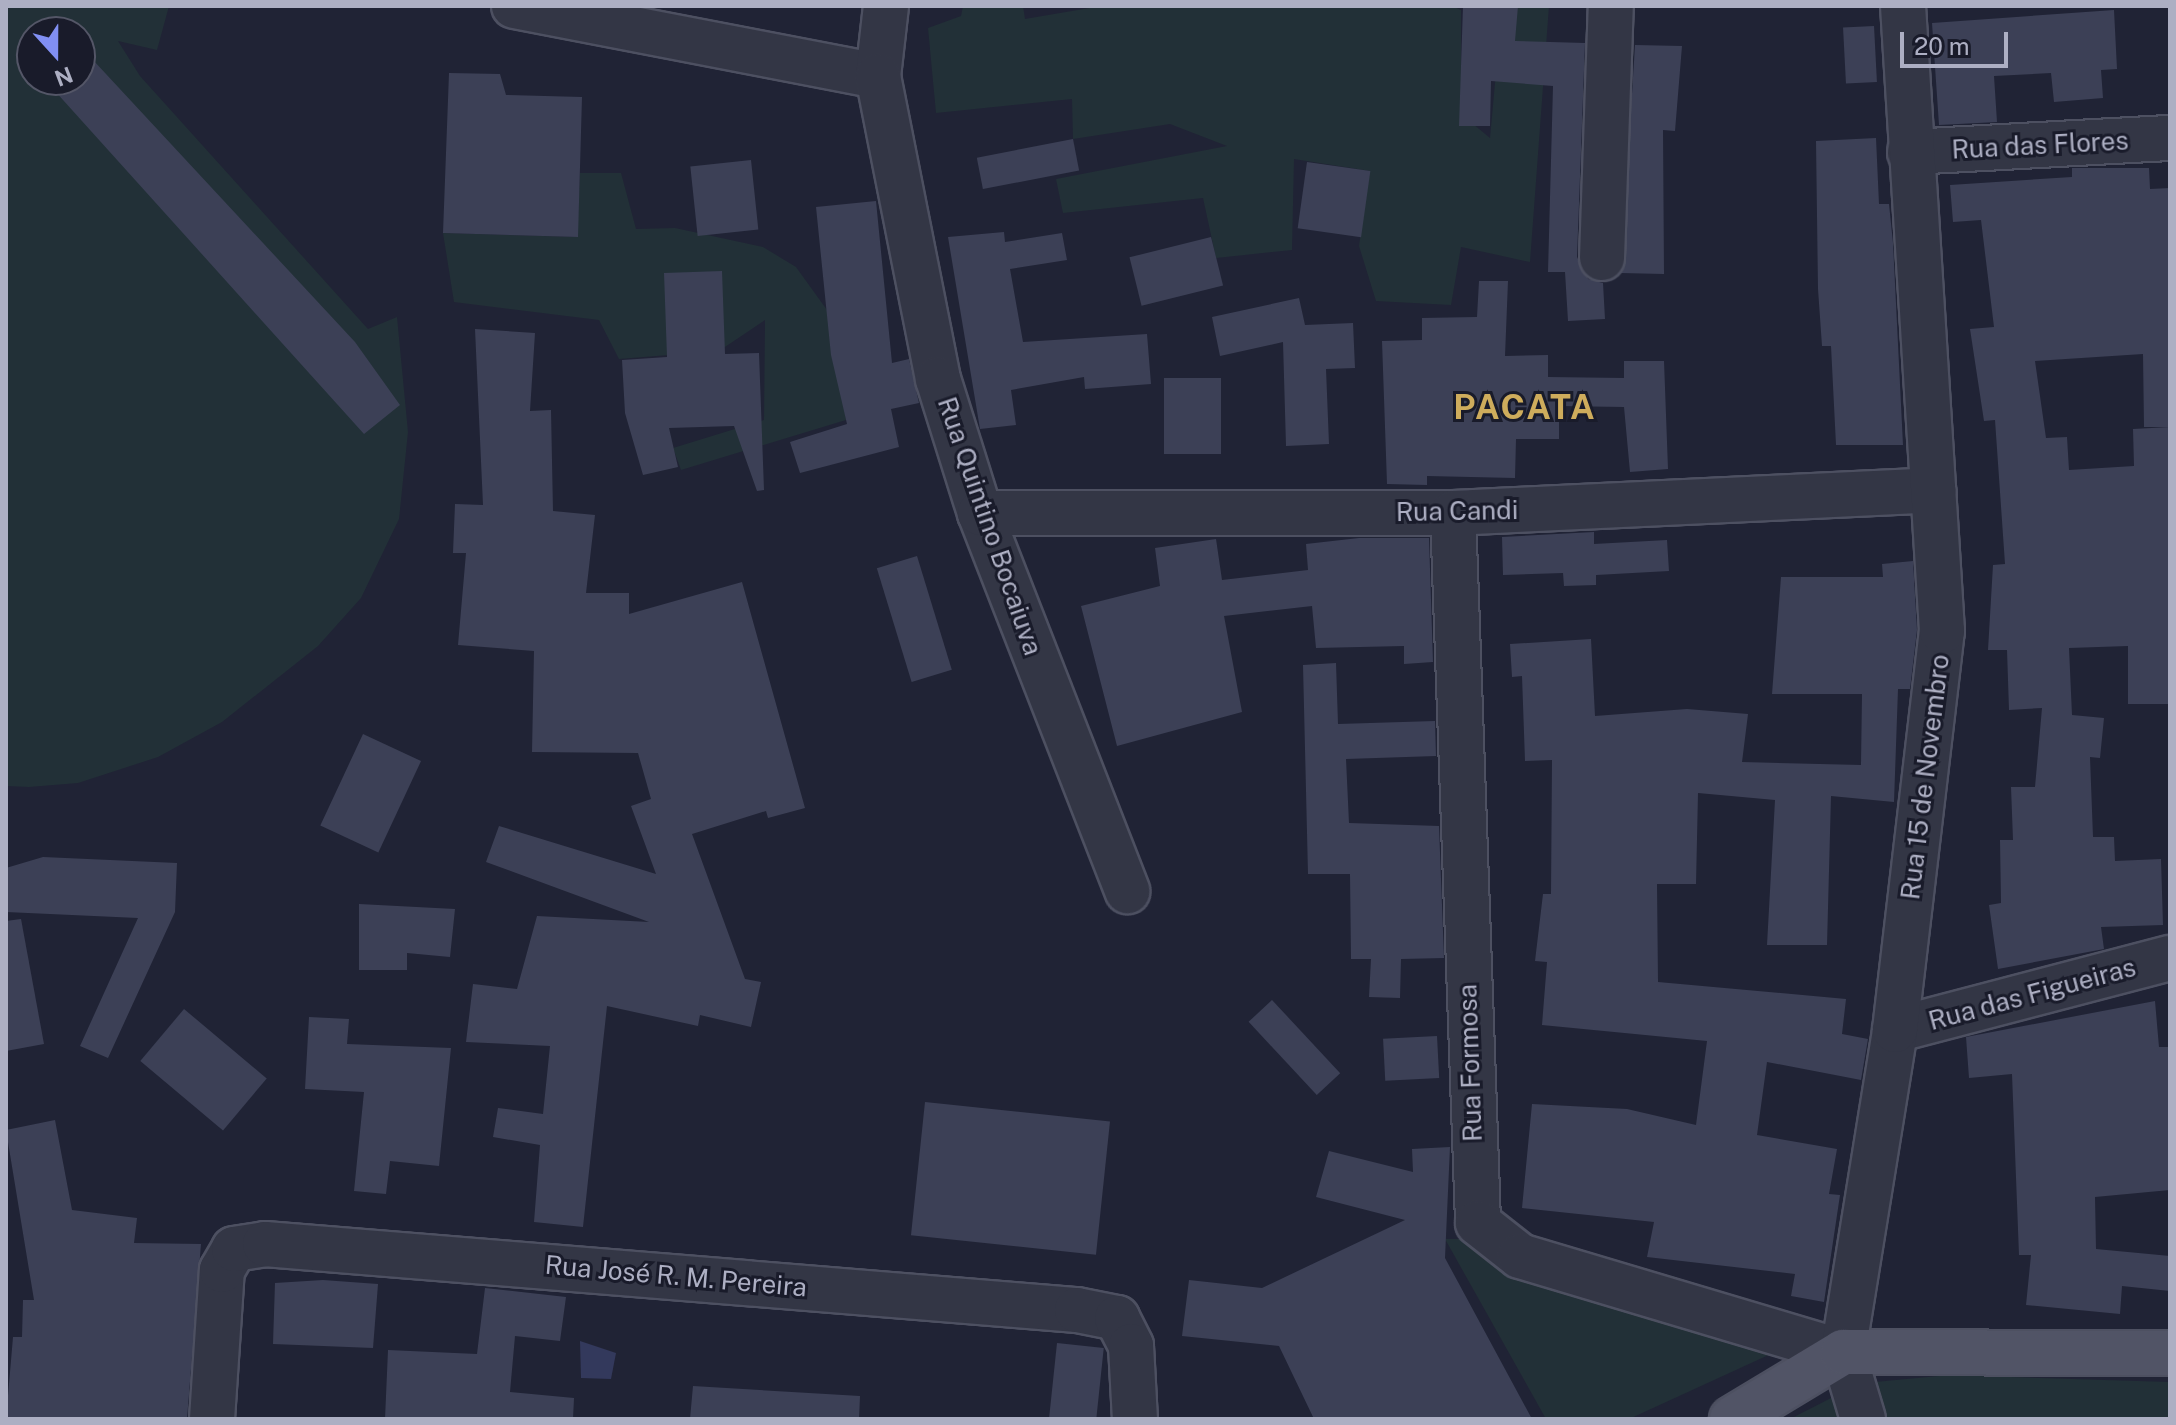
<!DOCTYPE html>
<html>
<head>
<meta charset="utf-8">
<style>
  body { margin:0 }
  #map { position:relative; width:2176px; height:1425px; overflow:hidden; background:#202335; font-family:"Public Sans",sans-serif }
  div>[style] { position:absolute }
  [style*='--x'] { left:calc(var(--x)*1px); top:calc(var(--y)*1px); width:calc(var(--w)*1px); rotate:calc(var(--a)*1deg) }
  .green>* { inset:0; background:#223037 }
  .water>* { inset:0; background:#33395c }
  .building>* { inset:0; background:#3c4056; transform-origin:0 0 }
  .roads { filter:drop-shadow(2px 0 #4d5061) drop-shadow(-2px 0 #4d5061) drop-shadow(0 2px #4d5061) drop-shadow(0 -2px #4d5061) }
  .minor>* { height:44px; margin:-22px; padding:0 22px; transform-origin:22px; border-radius:22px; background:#333645 }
  .major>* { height:44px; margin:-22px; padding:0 22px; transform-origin:22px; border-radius:22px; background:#515466 }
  span { translate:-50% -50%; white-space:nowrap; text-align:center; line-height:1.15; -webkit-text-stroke:6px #191b2a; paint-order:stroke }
  .street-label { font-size:26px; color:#adafc3 }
  .district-label { font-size:34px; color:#ceac5c; font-weight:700; letter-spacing:2px }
  .frame { position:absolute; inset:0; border:8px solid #adafc3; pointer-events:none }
  .north { position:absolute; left:16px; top:16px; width:80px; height:80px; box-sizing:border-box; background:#191b2a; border:2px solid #545667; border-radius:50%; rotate:159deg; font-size:22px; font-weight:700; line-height:32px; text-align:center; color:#adafc3 }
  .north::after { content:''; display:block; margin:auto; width:28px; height:36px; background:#818ff3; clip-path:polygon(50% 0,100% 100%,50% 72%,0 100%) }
  .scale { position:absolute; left:1900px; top:32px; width:108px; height:36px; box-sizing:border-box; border:4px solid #adafc3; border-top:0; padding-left:10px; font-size:24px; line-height:28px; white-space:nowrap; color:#adafc3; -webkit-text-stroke:6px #191b2a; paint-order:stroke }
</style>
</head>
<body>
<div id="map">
  <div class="green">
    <div style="clip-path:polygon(evenodd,6px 6px,169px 6px,157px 50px,118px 41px,140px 76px,368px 329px,397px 317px,408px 432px,399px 519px,361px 598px,318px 646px,222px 722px,158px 757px,78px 783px,29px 787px,6px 786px,6px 6px,32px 32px,80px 32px,80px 80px,32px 80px,32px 32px)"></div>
    <div style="clip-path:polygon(963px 6px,1023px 6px,1025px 19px,1101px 6px,1452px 6px,1461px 10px,1461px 114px,1490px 138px,1502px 6px,1549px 6px,1530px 262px,1461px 247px,1451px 305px,1376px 301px,1359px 246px,1370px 171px,1294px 159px,1292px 250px,1216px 258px,1203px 198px,1063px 213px,1056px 179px,1227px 146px,1170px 124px,1073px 139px,1072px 99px,936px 113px,928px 28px,961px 16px)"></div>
    <div style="clip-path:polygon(580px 173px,621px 173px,636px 229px,675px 228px,763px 247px,796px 267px,840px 328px,846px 420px,681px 470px,673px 448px,764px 420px,765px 320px,719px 351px,619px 359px,599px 320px,454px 302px,443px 233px,577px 237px)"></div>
    <div style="clip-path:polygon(1445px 1239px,1465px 1239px,1795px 1343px,1629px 1419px,1546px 1419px)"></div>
    <div style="clip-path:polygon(1949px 1375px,2170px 1382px,2170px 1419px,1887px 1419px,1875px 1382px)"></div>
    <div style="clip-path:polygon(1833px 1397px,1840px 1419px,1790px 1419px)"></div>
  </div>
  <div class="water">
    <div style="clip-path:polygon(580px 1341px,616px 1353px,611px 1379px,581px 1378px)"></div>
  </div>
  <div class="building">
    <div style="clip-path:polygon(1463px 6px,1518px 6px,1515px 41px,1585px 43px,1577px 257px,1588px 279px,1603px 283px,1605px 319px,1568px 321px,1565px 272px,1548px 272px,1553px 86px,1491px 81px,1490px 126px,1459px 126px)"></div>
    <div style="clip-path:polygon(2114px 10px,2117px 69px,2101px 70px,2103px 98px,2054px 102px,2051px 73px,1994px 76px,1997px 122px,1939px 125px,1932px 23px)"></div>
    <div style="left:1874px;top:26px;width:56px;height:31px;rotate:87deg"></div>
    <div style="clip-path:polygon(1635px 45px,1682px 46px,1675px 131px,1663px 130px,1664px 274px,1621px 273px)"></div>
    <div style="clip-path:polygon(80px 46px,355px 342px,400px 405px,364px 434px,45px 80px,80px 80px)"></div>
    <div style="clip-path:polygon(449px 73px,500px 74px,506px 95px,582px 97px,578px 237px,443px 233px)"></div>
    <div style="clip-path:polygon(1876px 138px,1879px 204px,1889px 204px,1893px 243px,1903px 445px,1836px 445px,1831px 346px,1822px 346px,1818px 289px,1816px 141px)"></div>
    <div style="left:1073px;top:139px;width:32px;height:98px;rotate:79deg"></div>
    <div style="left:751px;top:160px;width:70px;height:61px;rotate:84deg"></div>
    <div style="left:1307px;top:162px;width:64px;height:67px;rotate:8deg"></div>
    <div style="clip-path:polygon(2072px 168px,2149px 168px,2150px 189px,2170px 188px,2170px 427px,2144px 427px,2143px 354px,2035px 361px,2046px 438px,2067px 437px,2069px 470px,2134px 466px,2133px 429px,2170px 427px,2170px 704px,2128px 704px,2128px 646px,2069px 648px,2072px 715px,2104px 718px,2100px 758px,2090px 757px,2093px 837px,2114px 837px,2115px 861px,2161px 859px,2163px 925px,2101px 927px,2104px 949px,1998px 969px,1989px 905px,2001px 903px,2000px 840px,2013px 840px,2011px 787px,2035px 787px,2042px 708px,2009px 710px,2007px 650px,1988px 650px,1993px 565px,2005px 564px,1995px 420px,1984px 421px,1970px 329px,1994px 327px,1981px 220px,1953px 222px,1950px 185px,2072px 177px)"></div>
    <div style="clip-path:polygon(876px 201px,892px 363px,909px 359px,919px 403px,891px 409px,899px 447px,800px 473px,790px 442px,847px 424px,831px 355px,816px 207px)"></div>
    <div style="clip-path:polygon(1004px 232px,1005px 242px,1062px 233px,1067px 260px,1010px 269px,1023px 342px,1147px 334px,1151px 384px,1085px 389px,1084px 377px,1011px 390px,1016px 425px,980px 429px,948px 237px)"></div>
    <div style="left:1211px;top:237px;width:50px;height:84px;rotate:76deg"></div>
    <div style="clip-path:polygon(722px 271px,725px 354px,759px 353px,764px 490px,757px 491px,734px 426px,669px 428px,678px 467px,643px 475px,625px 413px,622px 360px,667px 357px,664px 273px)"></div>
    <div style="clip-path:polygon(1479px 281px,1508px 281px,1505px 356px,1548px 355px,1548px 377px,1624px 378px,1624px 361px,1664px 361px,1668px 469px,1630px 472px,1624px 407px,1559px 406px,1559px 439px,1516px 439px,1515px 478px,1427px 476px,1427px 485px,1387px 484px,1382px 341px,1422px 340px,1422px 318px,1477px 317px)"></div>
    <div style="clip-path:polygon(1299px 298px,1305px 325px,1353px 323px,1355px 368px,1326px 369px,1329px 444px,1286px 446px,1283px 342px,1220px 356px,1212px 317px)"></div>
    <div style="clip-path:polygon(475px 329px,535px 333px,530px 411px,551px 410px,553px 511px,595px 515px,586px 593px,629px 593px,629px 614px,742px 582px,805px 808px,768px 818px,766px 811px,692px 834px,745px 979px,761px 982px,751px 1027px,700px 1015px,698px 1026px,607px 1006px,583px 1227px,534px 1222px,540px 1145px,493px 1137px,498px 1108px,543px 1114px,550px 1046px,466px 1042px,473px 984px,517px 989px,537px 916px,649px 922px,486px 862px,499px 826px,656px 874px,631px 806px,651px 799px,638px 753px,532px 752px,534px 651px,458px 645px,466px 553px,453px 553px,455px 504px,483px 505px)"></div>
    <div style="left:1221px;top:378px;width:76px;height:57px;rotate:90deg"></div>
    <div style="clip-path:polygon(1594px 532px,1594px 544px,1667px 540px,1669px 571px,1596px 575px,1596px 585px,1564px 586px,1563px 573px,1503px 575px,1502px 537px)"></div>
    <div style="clip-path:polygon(1359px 538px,1429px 538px,1433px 662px,1404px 664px,1404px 646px,1316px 648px,1312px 606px,1224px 616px,1242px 712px,1117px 746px,1081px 606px,1160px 586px,1155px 548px,1216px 539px,1222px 580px,1308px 570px,1306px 544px)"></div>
    <div style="left:917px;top:556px;width:119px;height:42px;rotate:73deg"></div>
    <div style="clip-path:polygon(1913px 561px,1917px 630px,1910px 689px,1898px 689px,1894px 802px,1831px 796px,1827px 945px,1767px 945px,1775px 800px,1698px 793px,1696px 884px,1657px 884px,1658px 982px,1846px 999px,1842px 1034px,1868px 1039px,1861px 1080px,1767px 1062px,1757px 1135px,1837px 1149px,1829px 1194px,1840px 1195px,1824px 1302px,1791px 1296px,1795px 1274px,1647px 1257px,1654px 1222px,1522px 1208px,1532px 1104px,1627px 1109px,1696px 1125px,1707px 1041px,1542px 1025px,1547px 962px,1535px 961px,1543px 894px,1551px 894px,1552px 760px,1525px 761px,1522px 676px,1512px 677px,1510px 644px,1591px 639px,1595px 716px,1687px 709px,1748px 714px,1742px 762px,1861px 765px,1862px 694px,1772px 694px,1781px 577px,1883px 577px,1882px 564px)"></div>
    <div style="clip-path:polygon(1336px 663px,1338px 724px,1435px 721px,1436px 756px,1346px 759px,1349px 823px,1439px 826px,1444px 958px,1401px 959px,1400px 998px,1369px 997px,1371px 959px,1351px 959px,1350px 874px,1308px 874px,1303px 665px)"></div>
    <div style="left:363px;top:734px;width:64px;height:101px;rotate:25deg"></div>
    <div style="clip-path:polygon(43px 857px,177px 863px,175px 912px,108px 1058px,80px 1046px,138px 918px,6px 912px,6px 868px)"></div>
    <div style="clip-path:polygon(359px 904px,455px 909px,450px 957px,407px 953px,407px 970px,359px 970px)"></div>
    <div style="clip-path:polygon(21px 919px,44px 1044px,6px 1051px,6px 921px)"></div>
    <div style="left:1272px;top:1000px;width:100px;height:32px;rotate:47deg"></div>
    <div style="clip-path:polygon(2155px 1001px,2159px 1047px,2170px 1047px,2170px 1190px,2095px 1197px,2096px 1249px,2170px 1256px,2170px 1291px,2122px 1286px,2120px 1314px,2026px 1305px,2031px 1255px,2019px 1255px,2012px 1074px,1969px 1078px,1966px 1037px)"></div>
    <div style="left:184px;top:1009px;width:108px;height:68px;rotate:40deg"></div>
    <div style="clip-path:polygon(309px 1017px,349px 1019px,347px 1044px,451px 1048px,439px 1166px,390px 1161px,386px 1194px,354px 1191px,364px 1092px,305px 1089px)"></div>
    <div style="left:1437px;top:1036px;width:42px;height:54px;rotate:87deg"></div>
    <div style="left:925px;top:1102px;width:186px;height:134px;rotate:6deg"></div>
    <div style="clip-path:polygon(55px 1120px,72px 1210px,137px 1218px,134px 1243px,201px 1244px,187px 1419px,6px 1419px,13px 1337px,22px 1337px,23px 1300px,34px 1300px,6px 1130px)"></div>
    <div style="clip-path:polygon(1450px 1147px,1445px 1258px,1532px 1419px,1314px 1419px,1279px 1346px,1182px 1336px,1189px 1280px,1262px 1288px,1405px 1220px,1316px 1197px,1329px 1151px,1413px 1172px,1412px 1149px)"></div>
    <div style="clip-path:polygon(323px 1280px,378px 1284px,373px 1348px,273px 1344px,275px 1283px)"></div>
    <div style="clip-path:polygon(485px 1288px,566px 1297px,560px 1341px,515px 1336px,510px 1392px,574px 1398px,573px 1419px,385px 1419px,388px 1350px,477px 1354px)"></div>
    <div style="left:1057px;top:1343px;width:47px;height:76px;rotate:6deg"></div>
    <div style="clip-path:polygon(693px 1386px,860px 1396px,859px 1419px,690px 1419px)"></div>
  </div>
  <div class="roads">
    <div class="minor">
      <div style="--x:514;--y:6;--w:371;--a:10.9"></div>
      <div style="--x:886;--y:6;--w:70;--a:96.5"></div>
      <div style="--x:878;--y:76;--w:309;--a:78.8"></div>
      <div style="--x:938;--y:379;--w:140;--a:72.6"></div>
      <div style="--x:980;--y:513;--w:406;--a:68.7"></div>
      <div style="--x:1910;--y:152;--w:260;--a:-3.1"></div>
      <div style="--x:1602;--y:258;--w:252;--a:-88"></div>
      <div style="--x:980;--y:513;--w:473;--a:0"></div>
      <div style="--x:1453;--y:513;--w:481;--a:-2.7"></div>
      <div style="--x:1453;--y:513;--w:710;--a:87.98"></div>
      <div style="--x:1478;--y:1223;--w:53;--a:38.2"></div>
      <div style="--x:1520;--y:1256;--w:337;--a:16.6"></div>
      <div style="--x:1895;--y:1030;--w:284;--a:-14.7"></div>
      <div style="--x:212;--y:1419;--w:149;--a:-86.2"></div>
      <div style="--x:222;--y:1270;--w:24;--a:-60"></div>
      <div style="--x:234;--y:1249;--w:31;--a:-9"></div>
      <div style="--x:265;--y:1244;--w:815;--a:4.65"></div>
      <div style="--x:1077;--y:1310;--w:41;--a:11.3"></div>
      <div style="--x:1117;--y:1318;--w:31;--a:63"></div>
      <div style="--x:1131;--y:1346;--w:73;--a:86.9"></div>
      <div style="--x:1863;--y:1419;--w:70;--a:-106.6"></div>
      <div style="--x:1843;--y:1352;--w:326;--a:-80.8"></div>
      <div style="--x:1895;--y:1030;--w:402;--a:-83.3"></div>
      <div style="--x:1942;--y:631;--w:626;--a:-93.57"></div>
    </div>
    <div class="major">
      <div style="--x:1732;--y:1419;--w:130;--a:-31.1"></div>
      <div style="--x:1843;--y:1352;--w:327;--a:0.2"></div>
    </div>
  </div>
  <div class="street-label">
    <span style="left:2040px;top:145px;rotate:-3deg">Rua das Flores</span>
    <span style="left:1457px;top:511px;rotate:-1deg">Rua Candi</span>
    <span style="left:990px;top:526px;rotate:71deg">Rua Quintino Bocaiuva</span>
    <span style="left:1925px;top:777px;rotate:-83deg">Rua 15 de Novembro</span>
    <span style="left:2032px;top:994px;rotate:-15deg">Rua das Figueiras</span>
    <span style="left:1470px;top:1063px;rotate:-92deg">Rua Formosa</span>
    <span style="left:676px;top:1276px;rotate:5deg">Rua José R. M. Pereira</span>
  </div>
  <div class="district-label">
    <span style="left:1525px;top:408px">PACATA</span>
  </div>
  <div class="frame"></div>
  <div class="north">N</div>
  <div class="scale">20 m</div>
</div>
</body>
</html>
